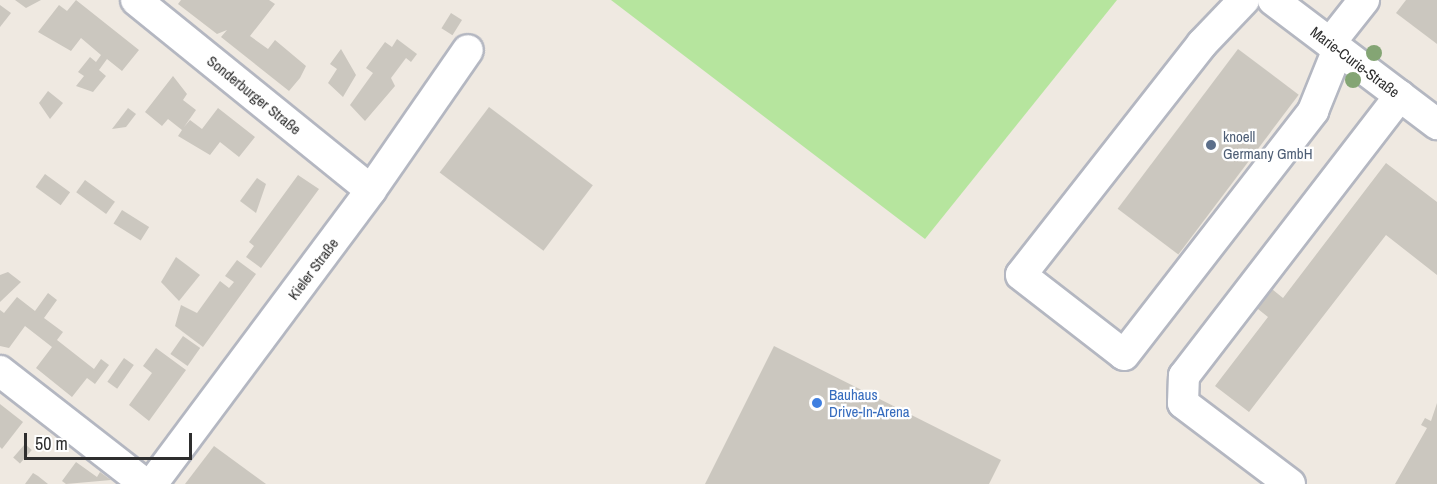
<!DOCTYPE html>
<html>
<head>
<meta charset="utf-8">
<style>
  body { margin:0 }
  #map { position:relative; width:1437px; height:484px; overflow:hidden; background:#efe9e1; font-family:"Archivo Narrow",sans-serif }
  div>[style] { position:absolute }
  [style*='--x'] { left:calc(var(--x)*1px); top:calc(var(--y)*1px); width:calc(var(--w)*1px); rotate:calc(var(--a)*1deg) }
  .green>* { inset:0; background:#b6e59e }
  .building>* { inset:0; background:#cbc7bf; transform-origin:0 0 }
  .roads { filter:drop-shadow(2px 0 #b4b7c1) drop-shadow(-2px 0 #b4b7c1) drop-shadow(0 2px #b4b7c1) drop-shadow(0 -2px #b4b7c1) }
  .minor>* { height:30px; margin:-15px; padding:0 15px; transform-origin:15px; border-radius:15px; background:#fff }
  .trees>* { width:16px; height:16px; margin:-8px; border-radius:50%; background:#84a574 }
  .dots>* { width:16px; height:16px; translate:-50% -50%; box-sizing:border-box; border:3px solid #fff; border-radius:50% }
  span { translate:-50% -50%; white-space:nowrap; text-align:center; line-height:1.15; -webkit-text-stroke:4.5px #fff; paint-order:stroke }
  .street-label { font-size:15px; color:#2e2e2e }
  .service-label { font-size:15px; color:#4e5e75 }
  .left { translate:0 -50%; text-align:left }
  .shop-label { font-size:15px; color:#366cbe }
  .scale { position:absolute; left:24px; top:433px; width:168px; height:27px; box-sizing:border-box; border:3px solid #2e2e2e; border-top:0; padding-left:8px; font-size:18px; line-height:21px; white-space:nowrap; color:#2e2e2e; -webkit-text-stroke:4px #fff; paint-order:stroke }
</style>
</head>
<body>
<div id="map">
  <div class="green">
    <div style="clip-path:polygon(611px 0,1117px 0,925px 239px)"></div>
  </div>
  <div class="building">
    <div style="clip-path:polygon(15px 0,41px 0,26px 8px)"></div>
    <div style="clip-path:polygon(76px 0,139px 50px,122px 71px,107px 59px,99px 70px,106px 76px,93px 92px,76px 86px,84px 76px,78px 72px,90px 57px,96px 62px,101px 55px,81px 38px,71px 51px,38px 32px,59px 5px,67px 11px)"></div>
    <div style="clip-path:polygon(181px 0,269px 0,275px 4px,250px 36px,268px 49px,275px 40px,306px 66px,300px 78px,289px 91px,221px 37px,227px 30px,217px 34px,178px 4px)"></div>
    <div style="clip-path:polygon(1406px 0,1437px 0,1437px 44px,1396px 13px)"></div>
    <div style="clip-path:polygon(0 5px,11px 13px,0 27px)"></div>
    <div style="left:451px;top:13px;width:13px;height:18px;rotate:32deg"></div>
    <div style="clip-path:polygon(397px 39px,417px 54px,411px 62px,406px 58px,391px 78px,395px 86px,365px 121px,350px 105px,373px 73px,366px 68px,385px 42px,392px 47px)"></div>
    <div style="clip-path:polygon(341px 49px,356px 75px,343px 97px,328px 83px,337px 69px,330px 64px)"></div>
    <div style="left:1238px;top:49px;width:76px;height:200px;rotate:37deg"></div>
    <div style="clip-path:polygon(173px 76px,187px 94px,183px 100px,196px 110px,184px 127px,190px 120px,202px 129px,218px 108px,255px 137px,239px 157px,220px 142px,210px 155px,178px 136px,182px 130px,168px 119px,162px 126px,145px 112px)"></div>
    <div style="clip-path:polygon(48px 91px,63px 103px,50px 119px,39px 103px)"></div>
    <div style="left:489px;top:107px;width:130px;height:82px;rotate:37deg"></div>
    <div style="clip-path:polygon(128px 108px,136px 114px,126px 127px,112px 129px)"></div>
    <div style="clip-path:polygon(1386px 163px,1437px 202px,1437px 275px,1386px 235px,1249px 412px,1215px 386px,1268px 317px,1253px 305px,1268px 286px,1283px 298px)"></div>
    <div style="left:45px;top:174px;width:31px;height:16px;rotate:36deg"></div>
    <div style="clip-path:polygon(298px 175px,319px 189px,261px 268px,246px 257px,254px 246px,249px 242px)"></div>
    <div style="clip-path:polygon(257px 178px,266px 184px,256px 213px,240px 201px)"></div>
    <div style="left:85px;top:180px;width:37px;height:15px;rotate:36deg"></div>
    <div style="left:122px;top:210px;width:32px;height:16px;rotate:32deg"></div>
    <div style="clip-path:polygon(176px 257px,200px 275px,179px 301px,161px 282px)"></div>
    <div style="clip-path:polygon(237px 260px,256px 274px,203px 347px,175px 326px,181px 305px,197px 313px,220px 281px,229px 288px,234px 282px,225px 276px)"></div>
    <div style="clip-path:polygon(8px 272px,21px 282px,0 302px,0 275px)"></div>
    <div style="clip-path:polygon(48px 293px,57px 300px,44px 318px,63px 332px,57px 340px,94px 369px,101px 359px,109px 365px,95px 384px,87px 378px,72px 397px,36px 368px,52px 347px,25px 326px,9px 348px,0 346px,0 310px,4px 313px,17px 297px,35px 311px)"></div>
    <div style="left:183px;top:336px;width:21px;height:22px;rotate:35deg"></div>
    <div style="clip-path:polygon(774px 346px,1001px 460px,989px 484px,705px 484px)"></div>
    <div style="clip-path:polygon(156px 348px,186px 370px,149px 421px,129px 405px,152px 373px,143px 366px)"></div>
    <div style="left:124px;top:358px;width:12px;height:29px;rotate:35deg"></div>
    <div style="clip-path:polygon(1437px 403px,1437px 484px,1395px 484px,1427px 428px,1421px 425px,1425px 418px,1431px 421px)"></div>
    <div style="clip-path:polygon(0 404px,23px 422px,2px 449px,0 447px)"></div>
    <div style="left:25px;top:444px;width:9px;height:18px;rotate:41deg"></div>
    <div style="clip-path:polygon(214px 446px,266px 484px,185px 484px)"></div>
    <div style="clip-path:polygon(76px 462px,97px 477px,100px 472px,111px 480px,66px 484px,62px 481px)"></div>
    <div style="clip-path:polygon(33px 473px,38px 476px,48px 484px,25px 484px)"></div>
  </div>
  <div class="roads">
    <div class="minor">
      <div style="--x:136;--y:0;--w:302;--a:39"></div>
      <div style="--x:1244;--y:0;--w:61;--a:133.7"></div>
      <div style="--x:1202;--y:44;--w:293;--a:128.1"></div>
      <div style="--x:1021;--y:275;--w:130;--a:37.8"></div>
      <div style="--x:1124;--y:355;--w:309;--a:-52.2"></div>
      <div style="--x:1313;--y:111;--w:67;--a:-68"></div>
      <div style="--x:1273;--y:0;--w:206;--a:37.1"></div>
      <div style="--x:1330;--y:43;--w:55;--a:-51.7"></div>
      <div style="--x:0;--y:371;--w:184;--a:37.9"></div>
      <div style="--x:152;--y:484;--w:367;--a:-53.3"></div>
      <div style="--x:371;--y:190;--w:170;--a:-55.3"></div>
      <div style="--x:1290;--y:484;--w:134;--a:-142.9"></div>
      <div style="--x:1183;--y:403;--w:27;--a:-88"></div>
      <div style="--x:1184;--y:376;--w:354;--a:-52.4"></div>
    </div>
  </div>
  <div class="trees">
    <div style="left:1374px;top:53px"></div>
    <div style="left:1353px;top:80px"></div>
  </div>
  <div class="dots">
    <div style="left:1211px;top:145px;background:#5c6f8a"></div>
    <div style="left:817px;top:403px;background:#3f7fe0"></div>
  </div>
  <div class="street-label">
    <span style="left:1355px;top:62px;rotate:37deg">Marie-Curie-Straße</span>
    <span style="left:254px;top:95px;rotate:39deg">Sonderburger Straße</span>
    <span style="left:313px;top:269px;rotate:-53deg">Kieler Straße</span>
  </div>
  <div class="service-label">
    <span class="left" style="left:1223px;top:145px">knoell<br>Germany GmbH</span>
  </div>
  <div class="shop-label">
    <span class="left" style="left:829px;top:403px">Bauhaus<br>Drive-In-Arena</span>
  </div>
  <div class="scale">50 m</div>
</div>
</body>
</html>
